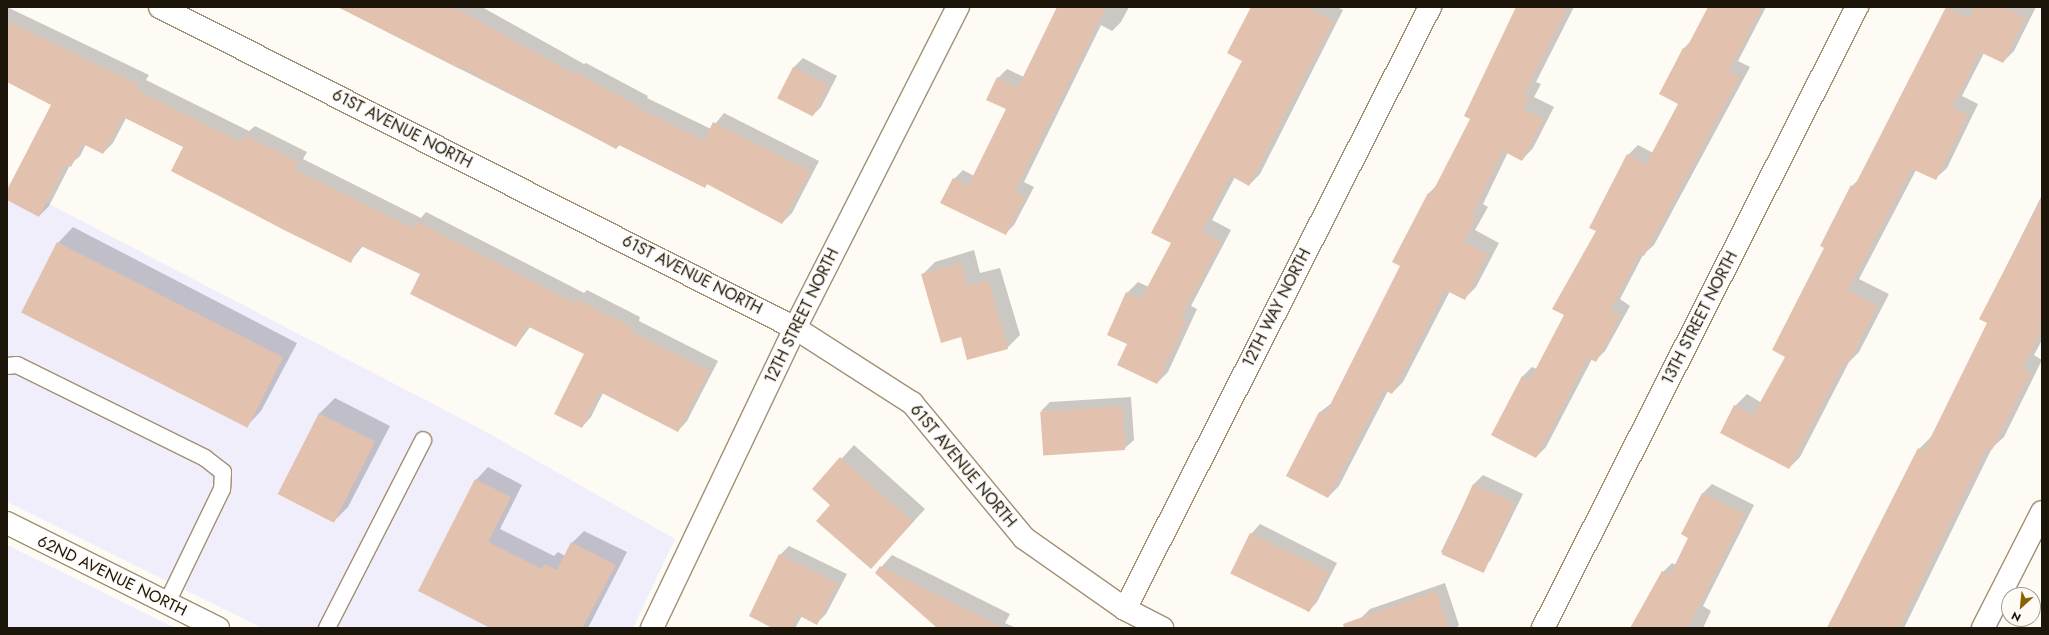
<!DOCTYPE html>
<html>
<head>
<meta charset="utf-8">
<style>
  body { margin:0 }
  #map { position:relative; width:2049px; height:635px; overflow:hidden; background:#fefaf4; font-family:Jost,sans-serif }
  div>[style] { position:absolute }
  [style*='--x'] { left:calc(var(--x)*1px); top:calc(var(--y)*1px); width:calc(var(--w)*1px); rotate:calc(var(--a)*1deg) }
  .commercial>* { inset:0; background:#f1eefc }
  .shadow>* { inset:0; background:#0003 }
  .building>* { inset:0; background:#e2c2af; transform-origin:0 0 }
  .roads { filter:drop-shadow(1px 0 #a28f74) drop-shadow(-1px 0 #a28f74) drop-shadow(0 1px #a28f74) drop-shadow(0 -1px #a28f74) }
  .service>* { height:16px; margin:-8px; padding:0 8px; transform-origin:8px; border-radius:8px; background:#fff }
  .minor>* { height:22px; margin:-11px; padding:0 11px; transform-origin:11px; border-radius:11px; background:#fff }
  .tertiary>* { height:22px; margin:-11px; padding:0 11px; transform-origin:11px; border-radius:11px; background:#fff }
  span { translate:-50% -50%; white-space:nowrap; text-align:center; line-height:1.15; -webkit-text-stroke:3px #fefaf4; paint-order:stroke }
  .street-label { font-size:16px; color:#1c150a }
  .frame { position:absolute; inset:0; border:8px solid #1c150a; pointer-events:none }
  .north { position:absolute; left:2001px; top:587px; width:40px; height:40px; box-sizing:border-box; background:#fefaf4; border:1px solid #a49e96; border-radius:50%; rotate:207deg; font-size:11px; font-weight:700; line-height:16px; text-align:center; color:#1c150a }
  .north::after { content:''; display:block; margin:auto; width:14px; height:18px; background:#896201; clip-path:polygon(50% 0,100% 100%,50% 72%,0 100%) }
</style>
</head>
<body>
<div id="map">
  <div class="commercial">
    <div style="clip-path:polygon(7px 182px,479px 428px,675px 539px,633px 628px,262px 628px,7px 502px)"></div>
    <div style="clip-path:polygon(7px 545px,175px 628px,7px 628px)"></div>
  </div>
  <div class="shadow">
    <div style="clip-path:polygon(7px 7px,149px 75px,146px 80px,249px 131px,255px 126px,307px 152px,303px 159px,421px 218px,426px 212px,584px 293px,587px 290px,640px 317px,639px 321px,718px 361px,687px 421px,678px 431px,603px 393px,591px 417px,582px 427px,585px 353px,530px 327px,516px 346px,421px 274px,363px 246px,350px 262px,184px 147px,126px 118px,113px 143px,103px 153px,86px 144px,80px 156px,70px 165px,49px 206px,39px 216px,7px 199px,7px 192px,52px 104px,7px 81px)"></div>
    <div style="clip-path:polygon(338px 7px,482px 7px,584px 64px,586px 63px,648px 96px,647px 98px,711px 129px,724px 113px,819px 161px,792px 213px,782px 223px,708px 183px,705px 187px,620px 145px,616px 148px)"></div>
    <div style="clip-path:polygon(1058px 7px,1129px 7px,1121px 22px,1112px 31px,1101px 25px,1024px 182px,1034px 187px,1014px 225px,1005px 234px,954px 179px,963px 170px,974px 176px,1007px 109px,998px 78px,1007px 69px,1024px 77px)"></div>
    <div style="clip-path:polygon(1252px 7px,1337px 7px,1343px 10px,1260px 174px,1249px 185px,1235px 177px,1212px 220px,1231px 230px,1191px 306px,1197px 309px,1168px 372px,1157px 383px,1128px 343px,1127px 293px,1138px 282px,1149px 287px,1173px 242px,1243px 60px)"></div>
    <div style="clip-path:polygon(1517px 7px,1574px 7px,1536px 82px,1541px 84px,1534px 97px,1554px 107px,1533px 148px,1522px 160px,1508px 152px,1483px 204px,1488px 207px,1475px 230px,1499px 243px,1476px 287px,1464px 299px,1450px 291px,1403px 382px,1392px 393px,1388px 391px,1339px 486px,1328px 497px,1287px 476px,1320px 412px,1333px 402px,1401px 266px,1428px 194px,1437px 185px,1471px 119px)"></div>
    <div style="clip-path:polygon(1709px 7px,1766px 7px,1738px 61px,1750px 67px,1654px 245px,1643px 255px,1620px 299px,1630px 306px,1605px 351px,1595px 361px,1592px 359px,1546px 447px,1536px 457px,1522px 377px,1532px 367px,1537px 369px,1566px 315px,1628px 155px,1638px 145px,1653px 153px,1680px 104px,1684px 48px,1693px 39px)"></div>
    <div style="clip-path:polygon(1947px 7px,2036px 7px,2014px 51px,2003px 62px,1984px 53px,1962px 96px,1978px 104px,1947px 168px,1935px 179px,1916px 170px,1859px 279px,1889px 294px,1859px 352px,1849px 362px,1800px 457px,1789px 468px,1735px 406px,1747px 394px,1762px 403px,1786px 357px,1825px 247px,1852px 186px,1860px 178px)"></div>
    <div style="clip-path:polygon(803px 58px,837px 76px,821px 107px,812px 116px,778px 98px,794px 67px)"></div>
    <div style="clip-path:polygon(2042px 195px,2042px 340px,2034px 355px,2042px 360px,2004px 437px,1992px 448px,1904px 628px,1827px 628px,1919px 449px,1932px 436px,1989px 323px,1980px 319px)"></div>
    <div style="clip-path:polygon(73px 227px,297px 343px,261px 411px,246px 427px,58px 243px)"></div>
    <div style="clip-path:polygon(974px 250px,980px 273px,1000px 268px,1020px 335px,1007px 348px,961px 336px,922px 275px,935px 262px)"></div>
    <div style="clip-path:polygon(1131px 397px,1134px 440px,1124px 449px,1041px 411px,1050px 402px)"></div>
    <div style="clip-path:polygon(335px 398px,390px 426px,348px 507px,333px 522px,319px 414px)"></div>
    <div style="clip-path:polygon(854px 445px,925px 509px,871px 568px,832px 505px,814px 489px)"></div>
    <div style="clip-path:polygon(488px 467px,522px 485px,500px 529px,554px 556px,558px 552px,565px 556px,572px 543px,584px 531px,627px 552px,588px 628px,492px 628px,476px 480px)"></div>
    <div style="clip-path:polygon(1483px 475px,1523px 494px,1490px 561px,1480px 571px,1441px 552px,1474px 484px)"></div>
    <div style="clip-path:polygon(1712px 484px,1754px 505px,1703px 606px,1711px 611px,1703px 628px,1631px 628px,1663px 572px,1672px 563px,1676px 565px,1690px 537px,1682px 534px,1703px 493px)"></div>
    <div style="clip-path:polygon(1260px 524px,1337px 563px,1317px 602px,1308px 612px,1251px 534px)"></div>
    <div style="clip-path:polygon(789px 546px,847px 574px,826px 614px,817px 623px,802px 616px,795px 628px,774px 628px,780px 555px)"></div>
    <div style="clip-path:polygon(892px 555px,1010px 614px,1005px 623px,1016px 628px,939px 628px,876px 573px)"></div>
    <div style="clip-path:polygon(1445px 583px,1459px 625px,1456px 628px,1365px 628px,1361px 618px,1370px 609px)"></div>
  </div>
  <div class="building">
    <div style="clip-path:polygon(338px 7px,454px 7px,574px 74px,575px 72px,639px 106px,638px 108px,704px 141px,713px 122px,810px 171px,782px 224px,707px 184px,705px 188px,619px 145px,616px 149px,461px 67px,460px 69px)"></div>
    <div style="clip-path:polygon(1057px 7px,1106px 7px,1015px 191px,1025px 196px,1006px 235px,940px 203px,953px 178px,968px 186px,1006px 109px,986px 100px,997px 77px,1018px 87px)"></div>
    <div style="clip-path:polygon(1251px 7px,1305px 7px,1333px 21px,1249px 186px,1231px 176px,1202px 231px,1221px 242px,1181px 317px,1187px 320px,1157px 384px,1117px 365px,1127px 344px,1107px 335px,1126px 292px,1141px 299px,1171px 243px,1151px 233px,1242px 61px,1227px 53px)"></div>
    <div style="clip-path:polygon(1516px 7px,1568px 7px,1525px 93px,1530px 96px,1523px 109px,1544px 119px,1522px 161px,1503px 151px,1472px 216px,1477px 218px,1464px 242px,1488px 254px,1465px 300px,1445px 290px,1392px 394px,1384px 390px,1328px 498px,1286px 476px,1319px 412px,1325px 415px,1400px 266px,1392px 262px,1428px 193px,1431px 195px,1470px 119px,1464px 116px)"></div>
    <div style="clip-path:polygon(1708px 7px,1762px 7px,1729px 71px,1740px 77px,1644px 256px,1640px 254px,1610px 310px,1621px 316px,1596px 362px,1588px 358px,1536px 458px,1491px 435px,1522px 376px,1530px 380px,1564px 315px,1552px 309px,1596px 231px,1589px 228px,1627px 154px,1646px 164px,1678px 104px,1659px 94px,1683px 48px,1686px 49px)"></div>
    <div style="clip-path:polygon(1946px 7px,1969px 18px,1975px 7px,2005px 7px,2026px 18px,2003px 63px,1980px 52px,1952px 108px,1968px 115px,1936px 180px,1912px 169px,1848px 290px,1878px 306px,1847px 365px,1844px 363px,1789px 469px,1720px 433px,1734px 405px,1753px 415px,1785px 357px,1772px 350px,1824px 248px,1820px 246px,1851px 185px,1854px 187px)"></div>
    <div style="clip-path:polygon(7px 21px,140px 85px,137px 90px,241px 142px,244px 135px,298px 162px,294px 169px,413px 228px,416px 221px,575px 303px,576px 299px,632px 327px,630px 331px,709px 371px,678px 432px,600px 392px,582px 428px,554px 414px,584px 354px,527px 326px,516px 347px,410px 294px,420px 274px,359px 245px,351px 263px,286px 231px,171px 171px,183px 147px,123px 117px,103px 154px,83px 144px,71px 167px,66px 164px,39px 217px,7px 200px,7px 190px,51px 105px,7px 82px)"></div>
    <div style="left:793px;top:67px;width:40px;height:35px;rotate:27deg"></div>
    <div style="clip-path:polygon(2042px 198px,2042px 330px,2023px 368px,2031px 372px,1992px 450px,1987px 448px,1899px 628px,1827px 628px,1918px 448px,1924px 451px,1987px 323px,1979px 319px)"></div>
    <div style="left:57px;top:242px;width:254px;height:79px;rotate:27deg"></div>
    <div style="clip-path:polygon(961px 263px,968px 286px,988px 280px,1008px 349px,967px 360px,961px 337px,941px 343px,921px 274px)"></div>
    <div style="left:1122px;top:406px;width:44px;height:82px;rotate:86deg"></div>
    <div style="left:319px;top:413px;width:63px;height:91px;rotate:27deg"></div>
    <div style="clip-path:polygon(840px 457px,913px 522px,871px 569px,816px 521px,830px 505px,812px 489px)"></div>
    <div style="clip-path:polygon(475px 479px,511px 497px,488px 542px,542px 569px,544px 564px,557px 570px,571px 542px,616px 565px,582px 628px,490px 628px,418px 591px)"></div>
    <div style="left:1473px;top:484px;width:46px;height:77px;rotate:24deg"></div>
    <div style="clip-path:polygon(1702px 493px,1745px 514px,1688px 628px,1630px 628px,1662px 571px,1670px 575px,1688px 538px,1681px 534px)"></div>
    <div style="left:1250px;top:533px;width:88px;height:45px;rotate:26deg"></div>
    <div style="clip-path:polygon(779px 554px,838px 583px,817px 625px,798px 615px,792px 628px,772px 628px,749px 616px)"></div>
    <div style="clip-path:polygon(880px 566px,1004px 628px,937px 628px,875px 573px)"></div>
    <div style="clip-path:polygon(1436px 591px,1449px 628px,1344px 628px,1343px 624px)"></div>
  </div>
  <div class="roads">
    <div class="service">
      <div style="--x:7;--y:366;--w:10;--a:-6"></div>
      <div style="--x:17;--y:365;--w:210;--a:26.3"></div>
      <div style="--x:205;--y:458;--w:23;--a:38"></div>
      <div style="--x:223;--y:472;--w:17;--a:93"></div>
      <div style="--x:222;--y:489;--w:127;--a:115.8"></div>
      <div style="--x:327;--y:628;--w:211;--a:-62.9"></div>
    </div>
    <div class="minor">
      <div style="--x:160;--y:7;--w:712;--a:26.82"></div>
      <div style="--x:795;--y:328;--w:139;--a:32.7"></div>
      <div style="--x:912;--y:403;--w:175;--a:50.3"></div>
      <div style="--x:1024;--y:538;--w:123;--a:35.1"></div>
      <div style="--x:1125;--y:609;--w:42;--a:27.2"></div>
      <div style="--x:1125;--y:609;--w:675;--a:-63.13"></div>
      <div style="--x:652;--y:628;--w:332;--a:-64.5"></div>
      <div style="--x:795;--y:328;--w:360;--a:-63.1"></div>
      <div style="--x:1543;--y:628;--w:696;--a:-63.18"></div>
      <div style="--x:1983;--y:628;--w:130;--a:-63"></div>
    </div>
    <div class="tertiary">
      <div style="--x:7;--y:523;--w:236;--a:26.5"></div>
    </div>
  </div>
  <div class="street-label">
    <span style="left:402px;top:129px;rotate:27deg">61ST AVENUE NORTH</span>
    <span style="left:692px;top:275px;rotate:27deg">61ST AVENUE NORTH</span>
    <span style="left:1277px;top:308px;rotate:-63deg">12TH WAY NORTH</span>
    <span style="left:802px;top:316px;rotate:-64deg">12TH STREET NORTH</span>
    <span style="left:1700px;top:318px;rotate:-63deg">13TH STREET NORTH</span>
    <span style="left:963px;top:466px;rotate:50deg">61ST AVENUE NORTH</span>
    <span style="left:112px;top:576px;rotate:26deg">62ND AVENUE NORTH</span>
  </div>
  <div class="frame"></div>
  <div class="north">N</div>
</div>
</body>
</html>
